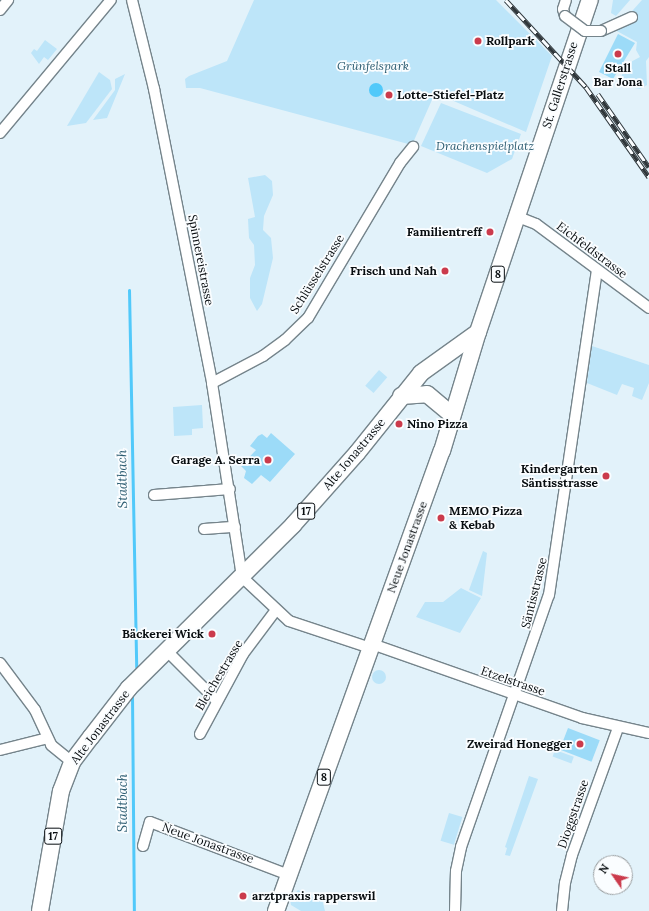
<!DOCTYPE html>
<html>
<head>
<meta charset="utf-8">
<style>
  body { margin:0 }
  #map { position:relative; width:649px; height:911px; overflow:hidden; background:#e2f2fa; font-family:Lora,serif }
  div>[style] { position:absolute }
  [style*='--x'] { left:calc(var(--x)*1px); top:calc(var(--y)*1px); width:calc(var(--w)*1px); rotate:calc(var(--a)*1deg) }
  .green>* { inset:0; background:#bde5f9; transform-origin:0 0 }
  .round { border-radius:50% }
  .water>* { inset:0; background:#51c9fa }
  .stream>* { height:3px; margin:-1.5px; padding:0 1.5px; transform-origin:1.5px; border-radius:1.5px; background:#51c9fa }
  .building>* { inset:0; background:#9cdbf8; transform-origin:0 0 }
  .roads { filter:drop-shadow(1px 0 #75848b) drop-shadow(-1px 0 #75848b) drop-shadow(0 1px #75848b) drop-shadow(0 -1px #75848b) }
  .street>* { height:10px; margin:-5px; padding:0 5px; transform-origin:5px; border-radius:5px; background:#fff }
  .primary>* { height:16px; margin:-8px; padding:0 8px; transform-origin:8px; border-radius:8px; background:#fff }
  .rail>* { height:4.5px; margin-top:-2.25px; transform-origin:0; background:repeating-linear-gradient(90deg,#fafdff 0 9px,#2f363a 0 18px); box-sizing:border-box; border-block:1px solid #2f363a }
  .bridges { filter:drop-shadow(1px 0 #75848b) drop-shadow(-1px 0 #75848b) drop-shadow(0 1px #75848b) drop-shadow(0 -1px #75848b) }
  .street-bridge>* { height:10px; margin:-5px; padding:0 5px; transform-origin:5px; border-radius:5px; background:#fff }
  .dots>* { width:11px; height:11px; translate:-50% -50%; box-sizing:border-box; border:2px solid #fafdff; border-radius:50% }
  span { translate:-50% -50%; white-space:nowrap; text-align:center; line-height:1.15; -webkit-text-stroke:3.5px #fafdff; paint-order:stroke }
  .shield-label span { padding:1px 3px; background:#fafdff; border:1px solid; border-radius:3px; -webkit-text-stroke-width:0 }
  .shield-label { font-size:11px; color:#080d10; font-weight:700 }
  .poi-label { font-size:12px; color:#080d10; font-weight:700 }
  .left { translate:0 -50%; text-align:left }
  .right { translate:-100% -50%; text-align:right }
  .park-label { font-size:12px; color:#2e5e73; font-style:italic }
  .street-label { font-size:12px; color:#080d10 }
  .water-label { font-size:13px; color:#2b5c71; font-style:italic }
  .north { position:absolute; left:593px; top:855px; width:40px; height:40px; box-sizing:border-box; background:#fafdff; border:1px solid #999d9f; border-radius:50%; rotate:304deg; font-size:11px; font-weight:700; line-height:16px; text-align:center; color:#080d10 }
  .north::after { content:''; display:block; margin:auto; width:14px; height:18px; background:#cb3b4c; clip-path:polygon(50% 0,100% 100%,50% 72%,0 100%) }
</style>
</head>
<body>
<div id="map">
  <div class="green">
    <div style="clip-path:polygon(254px 0,496px 0,552px 56px,526px 132px,435px 93px,412px 145px,200px 88px,186px 88px,185px 79px,189px 76px,227px 61px)"></div>
    <div style="clip-path:polygon(613px 0,630px 0,616px 16px,611px 13px)"></div>
    <div style="clip-path:polygon(642px 0,649px 0,649px 57px,646px 61px,647px 85px,640px 89px,625px 86px,621px 78px,625px 65px,640px 57px,636px 50px,637px 42px,615px 30px)"></div>
    <div style="clip-path:polygon(45px 40px,57px 49px,48px 60px,44px 57px,39px 64px,31px 53px,34px 49px,37px 51px)"></div>
    <div style="clip-path:polygon(99px 72px,110px 80px,112px 89px,86px 123px,67px 126px)"></div>
    <div style="clip-path:polygon(125px 74px,107px 118px,93px 120px,115px 90px,115px 79px)"></div>
    <div style="clip-path:polygon(441px 103px,521px 134px,512px 159px,487px 173px,421px 146px)"></div>
    <div style="clip-path:polygon(265px 175px,272px 181px,273px 195px,264px 216px,263px 230px,271px 238px,273px 258px,262px 304px,257px 311px,250px 298px,250px 278px,255px 265px,254px 245px,249px 238px,248px 219px,255px 217px,248px 178px)"></div>
    <div style="clip-path:polygon(592px 346px,649px 365px,649px 383px,642px 400px,632px 396px,634px 388px,622px 384px,617px 395px,587px 383px)"></div>
    <div style="left:379px;top:370px;width:11px;height:21px;rotate:41deg"></div>
    <div style="clip-path:polygon(202px 405px,203px 428px,192px 429px,192px 435px,174px 436px,173px 407px)"></div>
    <div style="clip-path:polygon(483px 551px,487px 553px,482px 596px,469px 590px)"></div>
    <div style="clip-path:polygon(461px 588px,481px 598px,460px 633px,416px 617px,425px 602px,443px 602px)"></div>
    <div class="round" style="left:372px;top:670px;width:14px;height:14px"></div>
    <div style="left:555px;top:750px;width:20px;height:7px;rotate:20deg"></div>
    <div style="clip-path:polygon(529px 776px,538px 779px,510px 856px,505px 855px,507px 848px,505px 847px)"></div>
    <div style="left:449px;top:813px;width:14px;height:29px;rotate:17deg"></div>
    <div style="clip-path:polygon(298px 890px,322px 899px,325px 911px,301px 911px,291px 905px,290px 899px)"></div>
  </div>
  <div class="water">
    <div class="round" style="left:369px;top:83px;width:14px;height:14px"></div>
  </div>
  <div class="stream">
    <div style="--x:129;--y:290;--w:377;--a:88.9"></div>
    <div style="--x:132;--y:695;--w:216;--a:89.5"></div>
  </div>
  <div class="building">
    <div style="clip-path:polygon(618px 34px,635px 43px,613px 79px,599px 72px)"></div>
    <div style="clip-path:polygon(271px 433px,295px 454px,270px 482px,261px 475px,252px 484px,244px 478px,246px 471px,241px 466px,256px 450px,250px 446px,258px 436px,262px 434px,267px 438px)"></div>
    <div style="left:568px;top:728px;width:34px;height:23px;rotate:21deg"></div>
  </div>
  <div class="roads">
    <div class="street">
      <div style="--x:132;--y:0;--w:92;--a:76.1"></div>
      <div style="--x:154;--y:89;--w:300;--a:78.8"></div>
      <div style="--x:212;--y:383;--w:196;--a:81.2"></div>
      <div style="--x:242;--y:577;--w:64;--a:43.1"></div>
      <div style="--x:289;--y:621;--w:85;--a:18.4"></div>
      <div style="--x:0;--y:10;--w:13;--a:-51"></div>
      <div style="--x:565;--y:16;--w:7;--a:-106"></div>
      <div style="--x:563;--y:9;--w:9;--a:-72"></div>
      <div style="--x:601;--y:31;--w:34;--a:-24"></div>
      <div style="--x:0;--y:133;--w:173;--a:-50.2"></div>
      <div style="--x:518;--y:217;--w:19;--a:21"></div>
      <div style="--x:536;--y:224;--w:141;--a:36.6"></div>
      <div style="--x:212;--y:383;--w:58;--a:-27.9"></div>
      <div style="--x:263;--y:356;--w:27;--a:-36"></div>
      <div style="--x:285;--y:340;--w:32;--a:-44"></div>
      <div style="--x:308;--y:318;--w:180;--a:-59.3"></div>
      <div style="--x:400;--y:163;--w:21;--a:-51"></div>
      <div style="--x:154;--y:495;--w:76;--a:-4.5"></div>
      <div style="--x:204;--y:529;--w:31;--a:-4"></div>
      <div style="--x:372;--y:644;--w:223;--a:19.4"></div>
      <div style="--x:582;--y:718;--w:69;--a:12.6"></div>
      <div style="--x:167;--y:651;--w:71;--a:45"></div>
      <div style="--x:0;--y:663;--w:59;--a:53.3"></div>
      <div style="--x:35;--y:710;--w:38;--a:65"></div>
      <div style="--x:51;--y:745;--w:27;--a:39"></div>
      <div style="--x:200;--y:734;--w:91;--a:-61.7"></div>
      <div style="--x:243;--y:654;--w:55;--a:-53.1"></div>
      <div style="--x:0;--y:750;--w:49;--a:-14"></div>
      <div style="--x:143;--y:846;--w:25;--a:-74"></div>
      <div style="--x:150;--y:822;--w:149;--a:20.9"></div>
      <div style="--x:455;--y:911;--w:40;--a:-88.6"></div>
      <div style="--x:456;--y:871;--w:25;--a:-78"></div>
      <div style="--x:461;--y:847;--w:267;--a:-70.8"></div>
      <div style="--x:549;--y:595;--w:328;--a:-81.6"></div>
      <div style="--x:562;--y:911;--w:28;--a:-84"></div>
      <div style="--x:565;--y:883;--w:29;--a:-76"></div>
      <div style="--x:572;--y:855;--w:135;--a:-70.1"></div>
    </div>
    <div class="primary">
      <div style="--x:401;--y:396;--w:26;--a:-4"></div>
      <div style="--x:427;--y:394;--w:33;--a:40"></div>
      <div style="--x:40;--y:911;--w:122;--a:-80.1"></div>
      <div style="--x:61;--y:791;--w:31;--a:-69"></div>
      <div style="--x:72;--y:762;--w:31;--a:-53"></div>
      <div style="--x:91;--y:737;--w:62;--a:-52.2"></div>
      <div style="--x:129;--y:688;--w:231;--a:-44.8"></div>
      <div style="--x:293;--y:525;--w:96;--a:-48.4"></div>
      <div style="--x:357;--y:453;--w:102;--a:-51.3"></div>
      <div style="--x:421;--y:373;--w:70;--a:-35.7"></div>
      <div style="--x:276;--y:911;--w:489;--a:-70.2"></div>
      <div style="--x:442;--y:451;--w:124;--a:-73.2"></div>
      <div style="--x:478;--y:332;--w:350;--a:-71.4"></div>
    </div>
  </div>
  <div class="rail">
    <div style="--x:506;--y:0;--w:118;--a:47.4"></div>
    <div style="--x:586;--y:87;--w:110;--a:55"></div>
    <div style="--x:598;--y:94;--w:89;--a:55.1"></div>
  </div>
  <div class="bridges">
    <div class="street-bridge">
      <div style="--x:565;--y:16;--w:25;--a:37"></div>
      <div style="--x:585;--y:31;--w:16;--a:0"></div>
    </div>
  </div>
  <div class="dots">
    <div style="left:478px;top:41px;background:#cb3b4c"></div>
    <div style="left:618px;top:54px;background:#cb3b4c"></div>
    <div style="left:389px;top:95px;background:#cb3b4c"></div>
    <div style="left:490px;top:232px;background:#cb3b4c"></div>
    <div style="left:445px;top:271px;background:#cb3b4c"></div>
    <div style="left:399px;top:424px;background:#cb3b4c"></div>
    <div style="left:268px;top:460px;background:#cb3b4c"></div>
    <div style="left:606px;top:476px;background:#cb3b4c"></div>
    <div style="left:441px;top:518px;background:#cb3b4c"></div>
    <div style="left:212px;top:634px;background:#cb3b4c"></div>
    <div style="left:580px;top:744px;background:#cb3b4c"></div>
    <div style="left:243px;top:896px;background:#cb3b4c"></div>
  </div>
  <div class="shield-label">
    <span style="left:498px;top:274px">8</span>
    <span style="left:306px;top:511px">17</span>
    <span style="left:324px;top:777px">8</span>
    <span style="left:53px;top:836px">17</span>
  </div>
  <div class="poi-label">
    <span class="left" style="left:486px;top:41px">Rollpark</span>
    <span style="left:618px;top:75px">Stall<br>Bar Jona</span>
    <span class="left" style="left:397px;top:95px">Lotte-Stiefel-Platz</span>
    <span class="right" style="left:482px;top:232px">Familientreff</span>
    <span class="right" style="left:437px;top:271px">Frisch und Nah</span>
    <span class="left" style="left:407px;top:424px">Nino Pizza</span>
    <span class="right" style="left:260px;top:460px">Garage A. Serra</span>
    <span class="right" style="left:598px;top:476px">Kindergarten<br>Säntisstrasse</span>
    <span class="left" style="left:449px;top:518px">MEMO Pizza<br>&amp; Kebab</span>
    <span class="right" style="left:204px;top:634px">Bäckerei Wick</span>
    <span class="right" style="left:572px;top:744px">Zweirad Honegger</span>
    <span class="left" style="left:252px;top:896px">arztpraxis rapperswil</span>
  </div>
  <div class="park-label">
    <span style="left:373px;top:66px">Grünfelspark</span>
    <span style="left:485px;top:146px">Drachenspielplatz</span>
  </div>
  <div class="street-label">
    <span style="left:560px;top:85px;rotate:-72deg">St. Gallerstrasse</span>
    <span style="left:592px;top:250px;rotate:37deg">Eichfeldstrasse</span>
    <span style="left:201px;top:260px;rotate:79deg">Spinnereistrasse</span>
    <span style="left:317px;top:274px;rotate:-58deg">Schlüsselstrasse</span>
    <span style="left:354px;top:454px;rotate:-50deg">Alte Jonastrasse</span>
    <span style="left:407px;top:547px;rotate:-70deg">Neue Jonastrasse</span>
    <span style="left:534px;top:593px;rotate:-76deg">Säntisstrasse</span>
    <span style="left:219px;top:675px;rotate:-59deg">Bleichestrasse</span>
    <span style="left:513px;top:681px;rotate:19deg">Etzelstrasse</span>
    <span style="left:100px;top:727px;rotate:-53deg">Alte Jonastrasse</span>
    <span style="left:573px;top:814px;rotate:-71deg">Dioggstrasse</span>
    <span style="left:208px;top:843px;rotate:20deg">Neue Jonastrasse</span>
  </div>
  <div class="water-label">
    <span style="left:123px;top:479px;rotate:-91deg">Stadtbach</span>
    <span style="left:123px;top:803px;rotate:-90deg">Stadtbach</span>
  </div>
  <div class="north">N</div>
</div>
</body>
</html>
